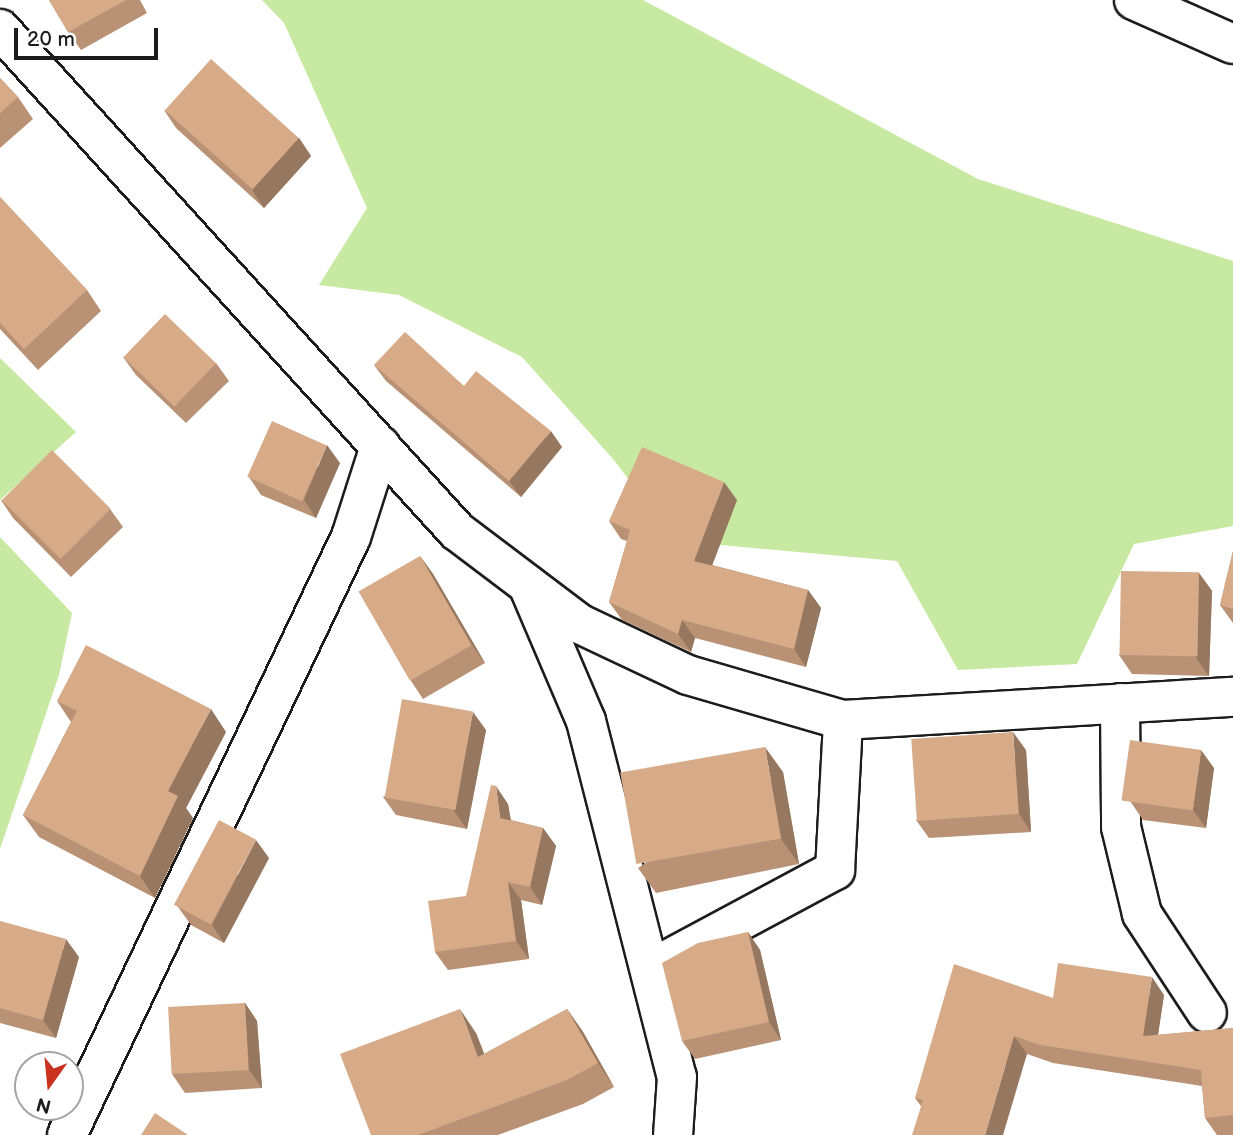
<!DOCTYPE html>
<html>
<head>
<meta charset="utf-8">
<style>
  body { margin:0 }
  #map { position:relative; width:1233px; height:1135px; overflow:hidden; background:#fff; font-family:"Balsamiq Sans",sans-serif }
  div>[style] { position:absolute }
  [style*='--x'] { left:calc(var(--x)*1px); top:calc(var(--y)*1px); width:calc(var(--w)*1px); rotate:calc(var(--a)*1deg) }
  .green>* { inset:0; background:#c8e9a2 }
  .roads { filter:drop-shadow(2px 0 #1c1c1c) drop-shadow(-2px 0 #1c1c1c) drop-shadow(0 2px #1c1c1c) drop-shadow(0 -2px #1c1c1c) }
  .minor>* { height:38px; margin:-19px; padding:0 19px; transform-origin:19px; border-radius:19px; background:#fff }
  .wall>* { inset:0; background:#b99275 }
  .shaded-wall>* { inset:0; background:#96775f }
  .building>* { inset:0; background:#d7aa88; transform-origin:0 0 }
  span { translate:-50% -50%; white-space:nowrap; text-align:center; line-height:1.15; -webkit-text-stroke:6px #fff; paint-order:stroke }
  .north { position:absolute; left:14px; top:1051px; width:70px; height:70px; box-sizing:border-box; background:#fff; border:2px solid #a4a4a4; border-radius:50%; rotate:195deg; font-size:19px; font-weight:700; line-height:28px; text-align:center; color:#1c1c1c }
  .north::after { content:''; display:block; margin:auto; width:24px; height:32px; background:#c8321e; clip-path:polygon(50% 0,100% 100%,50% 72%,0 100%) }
  .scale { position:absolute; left:14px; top:28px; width:144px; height:32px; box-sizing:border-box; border:4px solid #1c1c1c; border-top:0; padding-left:9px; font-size:21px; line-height:24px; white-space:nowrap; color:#1c1c1c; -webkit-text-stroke:5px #fff; paint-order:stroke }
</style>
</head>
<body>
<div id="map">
  <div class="green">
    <div style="clip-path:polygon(262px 0,643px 0,978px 179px,1233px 261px,1233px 526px,1134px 544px,1077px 664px,958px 670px,897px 561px,676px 541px,613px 459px,522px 357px,399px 295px,319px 285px,367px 208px,284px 23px)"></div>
    <div style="clip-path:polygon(0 358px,76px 432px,0 500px)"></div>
    <div style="clip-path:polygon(0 537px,72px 613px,59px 675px,0 849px)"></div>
  </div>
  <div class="roads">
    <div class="minor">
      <div style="--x:1134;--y:0;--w:108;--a:24"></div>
      <div style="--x:0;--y:29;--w:679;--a:47.69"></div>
      <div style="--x:457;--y:531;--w:154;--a:37.1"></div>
      <div style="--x:580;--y:624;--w:119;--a:25.3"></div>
      <div style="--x:688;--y:675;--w:161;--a:16.2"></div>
      <div style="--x:843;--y:720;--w:391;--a:-3.4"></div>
      <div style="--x:528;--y:585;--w:148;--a:66.9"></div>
      <div style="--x:586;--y:721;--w:367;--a:75.7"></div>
      <div style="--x:677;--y:1077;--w:58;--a:93.9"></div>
      <div style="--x:1120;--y:703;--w:124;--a:89.5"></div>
      <div style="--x:1121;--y:827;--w:89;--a:76.4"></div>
      <div style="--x:1142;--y:914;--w:118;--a:56.7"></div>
      <div style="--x:658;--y:965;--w:201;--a:-28.2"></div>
      <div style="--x:835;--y:870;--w:150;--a:-86.9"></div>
      <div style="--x:67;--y:1135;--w:662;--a:-64.6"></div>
      <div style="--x:351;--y:537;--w:96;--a:-72.3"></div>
    </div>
  </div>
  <div class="wall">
    <div style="clip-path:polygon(49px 0,140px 0,147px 13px,81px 50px,68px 32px)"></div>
    <div style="clip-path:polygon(0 78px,18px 97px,33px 119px,0 148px)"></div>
    <div style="clip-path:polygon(164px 110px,299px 138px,311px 156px,264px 208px,176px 128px)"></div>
    <div style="clip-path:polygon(0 197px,87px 290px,101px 311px,38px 370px,0 329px)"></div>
    <div style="clip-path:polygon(123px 357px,216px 363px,229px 381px,186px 423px,136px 375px)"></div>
    <div style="clip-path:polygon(374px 365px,464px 386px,562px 447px,521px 497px,386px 381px)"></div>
    <div style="clip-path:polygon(340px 463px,316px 518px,261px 495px,249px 477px)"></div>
    <div style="clip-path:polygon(1px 500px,110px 509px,123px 527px,71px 577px,13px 518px)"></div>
    <div style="clip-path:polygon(737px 500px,712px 565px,808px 590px,821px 608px,806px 667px,695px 638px,691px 652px,622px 620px,609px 602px,627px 541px,621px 539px,609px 521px)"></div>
    <div style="clip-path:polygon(1233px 551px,1233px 623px,1220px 605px)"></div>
    <div style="clip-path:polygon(420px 556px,433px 574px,485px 663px,423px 699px,411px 681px)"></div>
    <div style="clip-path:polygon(1199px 573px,1212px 591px,1209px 676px,1132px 674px,1119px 655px)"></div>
    <div style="clip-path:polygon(57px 701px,226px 732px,186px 808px,193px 818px,155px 898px,39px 837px,23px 815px,71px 722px)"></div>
    <div style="clip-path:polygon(486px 730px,467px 829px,396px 815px,383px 797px)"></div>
    <div style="clip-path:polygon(1026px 750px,1031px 832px,929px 838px,916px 820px)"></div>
    <div style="clip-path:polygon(1214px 768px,1206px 828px,1143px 820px,1130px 801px)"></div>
    <div style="clip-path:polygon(783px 772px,799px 864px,656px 893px,638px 868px)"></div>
    <div style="clip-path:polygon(508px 804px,511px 820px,543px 828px,556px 846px,542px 905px,521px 900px,529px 959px,448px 970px,435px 952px,466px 896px)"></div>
    <div style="clip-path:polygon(269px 858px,224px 943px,191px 925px,178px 907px)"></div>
    <div style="clip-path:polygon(0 921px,79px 957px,56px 1038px,0 1023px)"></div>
    <div style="clip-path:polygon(748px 932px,760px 950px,781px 1040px,695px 1059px,682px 1041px)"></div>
    <div style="clip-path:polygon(1164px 995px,1158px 1035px,1233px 1028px,1233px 1135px,1217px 1135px,1205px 1118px,1202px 1086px,1053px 1063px,1027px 1054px,921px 1106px,915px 1098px,1053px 998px)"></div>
    <div style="clip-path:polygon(245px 1003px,257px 1021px,262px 1088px,185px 1093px,172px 1074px)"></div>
    <div style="clip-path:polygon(567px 1009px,583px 1032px,614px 1087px,583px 1104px,498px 1135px,371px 1135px,476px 1033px,484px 1054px)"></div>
  </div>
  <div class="shaded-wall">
    <div style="clip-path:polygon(299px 138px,311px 156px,264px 208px,252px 190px)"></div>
    <div style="clip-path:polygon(551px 431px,562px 447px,521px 497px,509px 481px)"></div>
    <div style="clip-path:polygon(327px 445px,340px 463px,316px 518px,304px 500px)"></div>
    <div style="clip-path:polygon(724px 482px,737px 500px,707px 579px,694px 561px)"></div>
    <div style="clip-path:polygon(420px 556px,433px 574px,485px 663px,472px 645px)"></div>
    <div style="clip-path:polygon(1199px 573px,1212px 591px,1209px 676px,1196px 658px)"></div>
    <div style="clip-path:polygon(808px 590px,821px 608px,806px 667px,794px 649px)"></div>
    <div style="clip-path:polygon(682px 620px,695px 638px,691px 652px,678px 634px)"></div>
    <div style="clip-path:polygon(211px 709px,226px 732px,186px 808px,193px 818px,155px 898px,140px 876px,168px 791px)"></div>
    <div style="clip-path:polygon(473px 712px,486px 730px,467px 829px,454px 811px)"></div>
    <div style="clip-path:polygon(1013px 732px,1026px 750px,1031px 832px,1019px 814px)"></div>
    <div style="clip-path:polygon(765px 747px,783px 772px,799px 864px,781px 839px)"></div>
    <div style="clip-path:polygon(1201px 750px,1214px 768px,1206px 828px,1193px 810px)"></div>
    <div style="clip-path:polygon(496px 786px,508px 804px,513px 836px,500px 818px)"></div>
    <div style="clip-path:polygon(543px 828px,556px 846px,542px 905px,530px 887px)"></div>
    <div style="clip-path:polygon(256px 840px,269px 858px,224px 943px,212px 925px)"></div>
    <div style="clip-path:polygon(508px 882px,521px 900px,529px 959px,516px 941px)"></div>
    <div style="clip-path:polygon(748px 932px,760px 950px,781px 1040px,769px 1022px)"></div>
    <div style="clip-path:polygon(66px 939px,79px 957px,56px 1038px,43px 1020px)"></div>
    <div style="clip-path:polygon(1152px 977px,1164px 995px,1155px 1054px,1143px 1036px)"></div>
    <div style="clip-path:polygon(245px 1003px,257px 1021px,262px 1088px,249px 1070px)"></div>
    <div style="clip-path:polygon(460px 1009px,476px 1033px,495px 1081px,478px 1057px)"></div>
    <div style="clip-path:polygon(567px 1009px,583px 1032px,614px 1087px,598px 1063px)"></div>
    <div style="clip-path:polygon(1014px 1036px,1027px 1054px,1003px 1135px,985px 1135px)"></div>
  </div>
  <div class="building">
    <div style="clip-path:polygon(49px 0,126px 0,68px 32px)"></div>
    <div style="left:211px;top:59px;width:118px;height:69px;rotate:42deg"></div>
    <div style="clip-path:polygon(0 78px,18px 97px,0 113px)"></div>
    <div style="clip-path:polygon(0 197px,87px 290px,24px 349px,0 323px)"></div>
    <div style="left:165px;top:314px;width:71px;height:60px;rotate:44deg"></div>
    <div style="clip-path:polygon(405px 332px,464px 386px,476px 371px,551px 431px,509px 481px,374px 365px)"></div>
    <div style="left:272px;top:421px;width:60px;height:61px;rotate:24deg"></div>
    <div style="clip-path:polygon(642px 447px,724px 482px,694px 561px,808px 590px,794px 649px,682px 620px,678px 634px,609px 602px,630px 530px,609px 521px)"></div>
    <div style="left:52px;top:450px;width:83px;height:71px;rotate:45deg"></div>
    <div style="clip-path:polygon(1233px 551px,1233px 609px,1220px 605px)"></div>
    <div style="left:420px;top:556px;width:103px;height:71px;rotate:60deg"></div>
    <div style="left:1121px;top:571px;width:78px;height:84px;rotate:1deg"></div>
    <div style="clip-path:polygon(86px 645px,211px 709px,168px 791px,178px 796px,140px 876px,23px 815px,77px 711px,57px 701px)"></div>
    <div style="left:402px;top:699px;width:72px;height:100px;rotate:10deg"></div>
    <div style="left:1013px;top:732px;width:82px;height:102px;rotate:86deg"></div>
    <div style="left:1130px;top:740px;width:72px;height:61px;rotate:8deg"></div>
    <div style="left:765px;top:747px;width:93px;height:147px;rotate:80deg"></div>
    <div style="clip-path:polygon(491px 785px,496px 786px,500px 818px,543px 828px,530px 887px,508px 882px,516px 941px,435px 952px,428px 901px,466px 896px)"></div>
    <div style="left:219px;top:820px;width:42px;height:96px;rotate:28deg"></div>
    <div style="clip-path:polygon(0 921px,66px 939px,43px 1020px,0 1008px)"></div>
    <div style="clip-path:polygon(748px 932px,769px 1022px,682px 1041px,662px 963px,698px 943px)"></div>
    <div style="clip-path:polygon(1058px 963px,1152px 977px,1143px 1036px,1233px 1028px,1233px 1115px,1205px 1118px,1201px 1070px,1040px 1045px,1014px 1036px,985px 1135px,912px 1135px,923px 1100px,915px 1098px,954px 964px,1053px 998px)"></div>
    <div style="left:245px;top:1003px;width:67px;height:77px;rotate:87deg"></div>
    <div style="clip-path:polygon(460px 1009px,478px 1057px,567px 1009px,598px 1063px,567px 1080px,418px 1135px,371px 1135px,340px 1054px)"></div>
    <div style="clip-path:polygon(155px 1113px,188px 1135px,141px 1135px)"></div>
  </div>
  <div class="north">N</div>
  <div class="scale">20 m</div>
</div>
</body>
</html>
